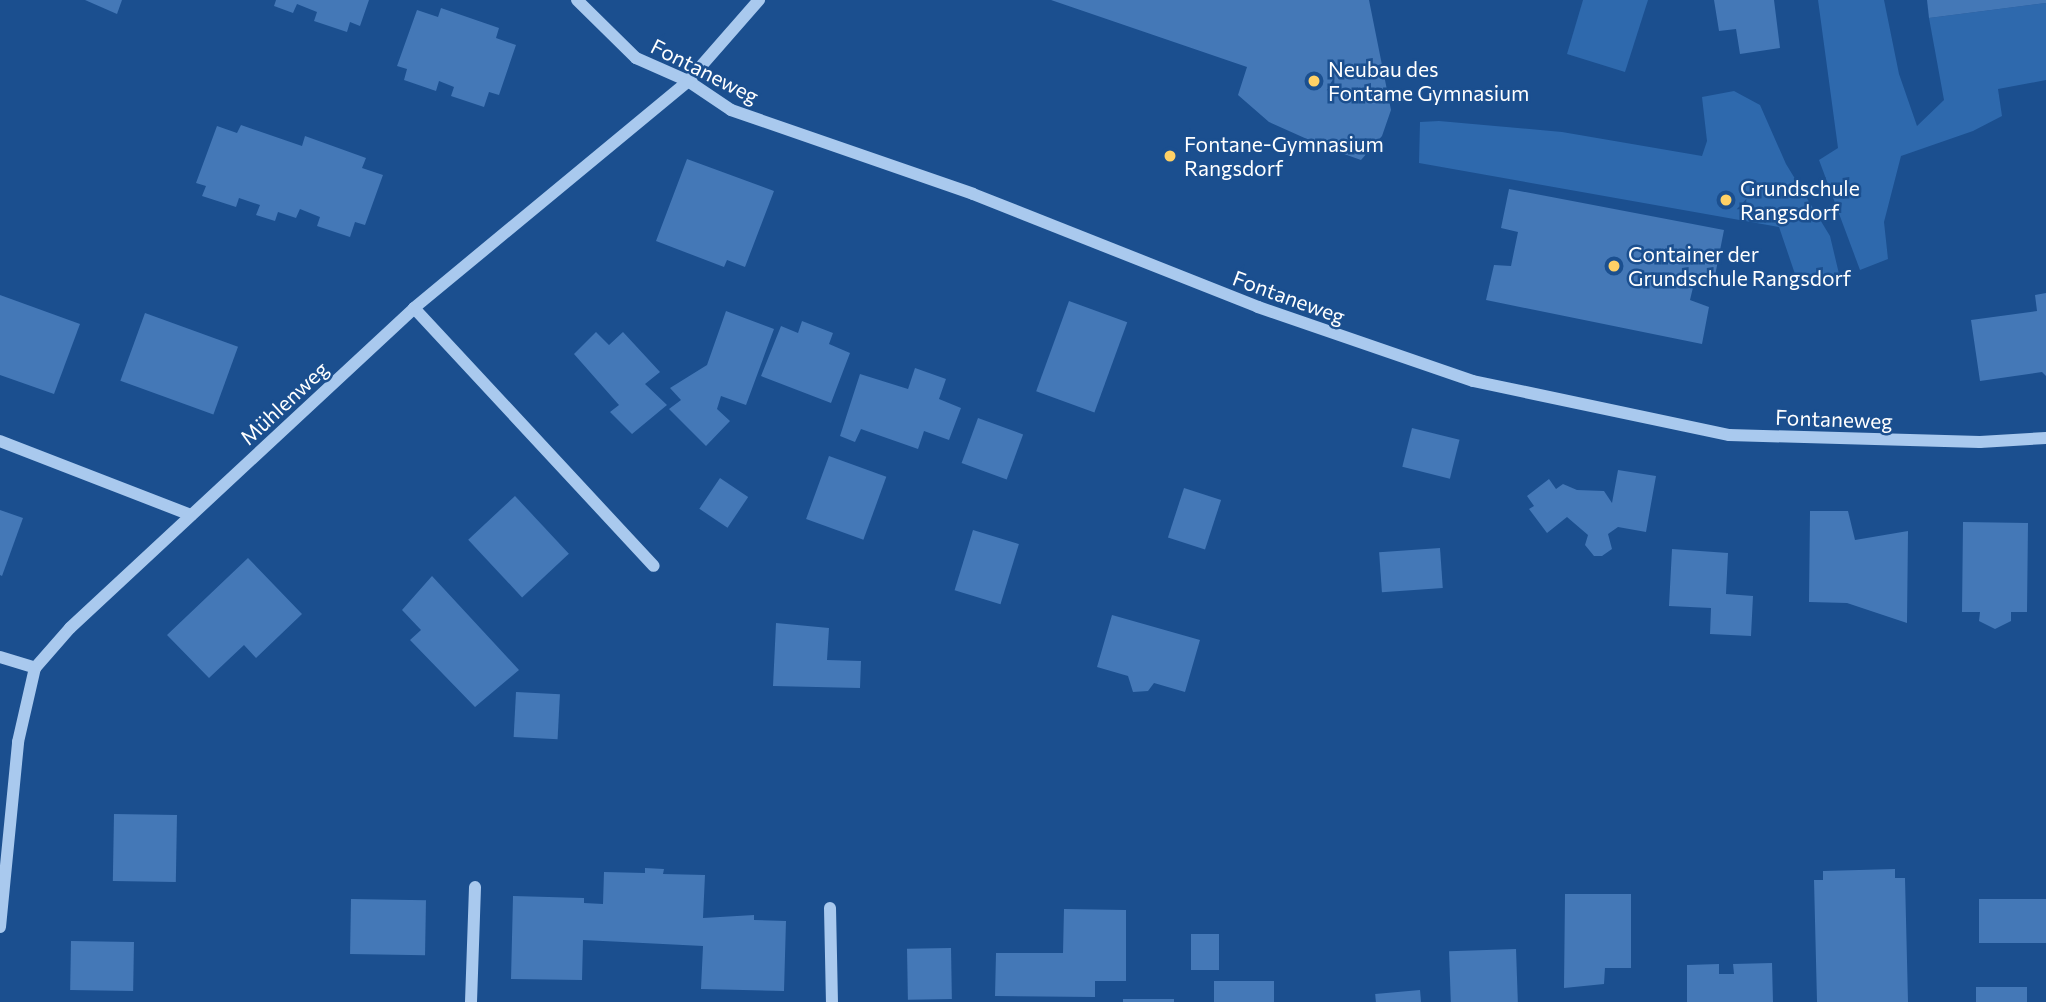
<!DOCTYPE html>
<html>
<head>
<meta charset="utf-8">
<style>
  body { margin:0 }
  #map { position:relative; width:2046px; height:1002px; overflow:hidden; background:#1b4f8f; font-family:Commissioner,sans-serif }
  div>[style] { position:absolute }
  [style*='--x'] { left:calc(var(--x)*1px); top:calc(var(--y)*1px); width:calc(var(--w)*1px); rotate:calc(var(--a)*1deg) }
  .green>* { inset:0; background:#2e69ad }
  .building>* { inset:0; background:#4478b7; transform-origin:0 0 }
  .minor>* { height:12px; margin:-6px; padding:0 6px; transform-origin:6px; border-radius:6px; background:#a9c9ee }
  .dots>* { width:19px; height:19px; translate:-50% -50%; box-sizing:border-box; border:4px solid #1b4f8f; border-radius:50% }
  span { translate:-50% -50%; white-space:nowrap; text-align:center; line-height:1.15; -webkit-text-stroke:5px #1b4f8f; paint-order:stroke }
  .poi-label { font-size:21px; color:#fff }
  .left { translate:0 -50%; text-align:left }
  .street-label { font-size:21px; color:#fff }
</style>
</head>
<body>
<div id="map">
  <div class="green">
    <div style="clip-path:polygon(1583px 0,1648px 0,1625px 72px,1567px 54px)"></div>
    <div style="clip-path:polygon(1818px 0,1884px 0,1899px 74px,1917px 126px,1944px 100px,1929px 18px,2046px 3px,2046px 80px,1998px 89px,2002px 116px,1973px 131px,1901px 156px,1884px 222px,1888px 259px,1860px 270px,1819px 160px,1838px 148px)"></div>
    <div style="clip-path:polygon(1734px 91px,1760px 105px,1786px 164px,1830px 236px,1840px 278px,1796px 277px,1779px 227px,1419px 163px,1420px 122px,1439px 121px,1562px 132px,1702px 156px,1707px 141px,1702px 97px)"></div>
  </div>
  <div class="building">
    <div style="clip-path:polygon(85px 0,122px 0,117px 14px)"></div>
    <div style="clip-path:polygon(276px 0,369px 0,360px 26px,350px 22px,347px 32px,314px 21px,317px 12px,297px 4px,293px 13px,274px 6px)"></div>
    <div style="clip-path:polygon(1051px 0,1369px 0,1391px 110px,1382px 136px,1361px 160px,1327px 148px,1269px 122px,1238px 95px,1247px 67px)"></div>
    <div style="clip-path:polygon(1714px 0,1774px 0,1780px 48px,1740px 54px,1736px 29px,1719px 31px)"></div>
    <div style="clip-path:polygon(1927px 0,2046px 0,2046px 3px,1929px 18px)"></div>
    <div style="clip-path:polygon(441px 8px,499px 28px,496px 38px,516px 45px,499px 95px,489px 92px,484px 107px,451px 96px,454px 87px,439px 81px,436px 91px,404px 80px,407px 69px,397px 66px,417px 10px,438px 17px)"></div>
    <div style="clip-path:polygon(241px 125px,302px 146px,305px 136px,366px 158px,362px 168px,383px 175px,365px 225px,355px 222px,350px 237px,317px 226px,320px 217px,300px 209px,296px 218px,278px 212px,275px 221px,256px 215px,260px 205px,239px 198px,236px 207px,202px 196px,206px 186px,196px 183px,217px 126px,237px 133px)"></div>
    <div style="clip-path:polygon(687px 159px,774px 191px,745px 267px,727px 260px,724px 267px,656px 241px)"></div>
    <div style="clip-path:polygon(1509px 189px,1724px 230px,1714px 281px,1695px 279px,1690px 300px,1709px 307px,1702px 344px,1486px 300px,1494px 265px,1511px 266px,1518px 232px,1501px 228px)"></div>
    <div style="clip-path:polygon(2046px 293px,2046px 376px,2042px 372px,1980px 381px,1971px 320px,2037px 311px,2035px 295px)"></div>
    <div style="clip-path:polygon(0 295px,80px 324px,54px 394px,0 375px)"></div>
    <div style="left:1069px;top:301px;width:62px;height:96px;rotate:20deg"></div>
    <div style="clip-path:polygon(726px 311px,774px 329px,746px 405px,721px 396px,717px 409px,730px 421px,706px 446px,669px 409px,681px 400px,670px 388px,707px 365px)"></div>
    <div style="left:145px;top:313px;width:99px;height:72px;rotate:20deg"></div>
    <div style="clip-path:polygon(802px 321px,833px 333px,829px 344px,850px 353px,831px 403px,761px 376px,781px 326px,798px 333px)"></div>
    <div style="clip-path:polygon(596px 332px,609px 345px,623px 332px,660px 372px,645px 384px,667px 405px,632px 434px,610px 412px,619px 405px,574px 354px)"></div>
    <div style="clip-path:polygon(915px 368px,946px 379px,939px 399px,961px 408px,949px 440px,924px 431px,918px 449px,861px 429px,855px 442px,840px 436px,860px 374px,908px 389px)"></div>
    <div style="left:978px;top:418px;width:48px;height:48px;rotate:20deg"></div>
    <div style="left:1412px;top:428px;width:49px;height:40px;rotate:14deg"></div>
    <div style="left:829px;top:456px;width:61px;height:67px;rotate:20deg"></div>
    <div style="clip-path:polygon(1618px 470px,1656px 476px,1646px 532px,1618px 527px,1608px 534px,1612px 549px,1602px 556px,1594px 556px,1585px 545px,1588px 535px,1567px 517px,1547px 533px,1529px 509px,1534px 506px,1527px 496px,1549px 479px,1556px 489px,1563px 484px,1577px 490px,1604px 491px,1612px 503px)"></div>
    <div style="left:720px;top:478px;width:34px;height:37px;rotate:34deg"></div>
    <div style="left:1184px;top:488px;width:39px;height:52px;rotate:18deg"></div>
    <div style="left:515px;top:496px;width:79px;height:64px;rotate:47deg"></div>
    <div style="clip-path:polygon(0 510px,23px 518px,2px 576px,0 575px)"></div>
    <div style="clip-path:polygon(1810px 511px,1848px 511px,1855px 540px,1908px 531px,1907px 623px,1847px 603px,1809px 602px)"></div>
    <div style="clip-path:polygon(1963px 522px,2028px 523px,2027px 612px,2011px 612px,2011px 621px,1995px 629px,1979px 621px,1980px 612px,1962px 612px)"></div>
    <div style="left:973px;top:530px;width:48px;height:63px;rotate:17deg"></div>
    <div style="left:1440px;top:548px;width:40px;height:61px;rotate:86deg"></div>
    <div style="clip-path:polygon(1672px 549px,1728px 553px,1726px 594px,1753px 596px,1751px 636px,1710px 634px,1711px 608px,1669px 606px)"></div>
    <div style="clip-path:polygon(248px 558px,302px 614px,256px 658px,244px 645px,209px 678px,167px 635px)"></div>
    <div style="clip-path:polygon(432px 576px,519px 670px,475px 707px,410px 640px,421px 630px,402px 610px)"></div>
    <div style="clip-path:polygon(1112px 615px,1200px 640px,1185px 692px,1154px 683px,1148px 691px,1133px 692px,1128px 676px,1097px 667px)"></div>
    <div style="clip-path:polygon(776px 623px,829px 628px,827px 660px,861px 661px,860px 688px,773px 686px)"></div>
    <div style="left:516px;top:692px;width:44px;height:45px;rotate:3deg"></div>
    <div style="left:114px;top:814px;width:63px;height:67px;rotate:1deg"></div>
    <div style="clip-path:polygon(645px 868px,664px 869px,663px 874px,705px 875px,703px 918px,754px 915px,754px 920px,786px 921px,784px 991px,701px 989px,703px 946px,583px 940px,582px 980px,511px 979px,513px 896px,584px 898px,584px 903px,603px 904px,604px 872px,645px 873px)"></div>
    <div style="clip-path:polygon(1895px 869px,1895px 878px,1905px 878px,1908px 1002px,1817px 1002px,1814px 880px,1823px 880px,1823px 871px)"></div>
    <div style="clip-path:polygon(1565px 894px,1631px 894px,1631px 968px,1605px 968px,1604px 984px,1564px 988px)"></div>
    <div style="left:351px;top:899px;width:75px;height:55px;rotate:1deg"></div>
    <div style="left:2046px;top:899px;width:44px;height:67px;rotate:90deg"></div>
    <div style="clip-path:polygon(1064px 909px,1126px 910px,1126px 981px,1095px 981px,1095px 997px,995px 996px,996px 953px,1063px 953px)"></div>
    <div style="left:1191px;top:934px;width:28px;height:36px"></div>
    <div style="left:71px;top:941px;width:63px;height:49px;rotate:1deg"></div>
    <div style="left:951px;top:948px;width:51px;height:44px;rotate:89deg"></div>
    <div style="left:1516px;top:949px;width:53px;height:67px;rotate:88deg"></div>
    <div style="clip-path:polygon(1772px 963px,1773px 1002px,1687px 1002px,1687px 965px,1719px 964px,1719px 974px,1734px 974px,1733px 964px)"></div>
    <div style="left:1214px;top:981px;width:60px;height:21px"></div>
    <div style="left:2027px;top:987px;width:15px;height:51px;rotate:90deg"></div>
    <div style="left:1420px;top:990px;width:12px;height:45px;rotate:85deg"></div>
    <div style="left:1123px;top:999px;width:51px;height:3px"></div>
  </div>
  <div class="minor">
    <div style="--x:577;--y:0;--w:83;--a:44.5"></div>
    <div style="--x:636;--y:58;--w:57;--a:23.9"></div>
    <div style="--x:688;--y:81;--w:52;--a:34"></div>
    <div style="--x:731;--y:110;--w:256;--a:19.1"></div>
    <div style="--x:973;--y:194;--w:307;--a:21.6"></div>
    <div style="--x:1258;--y:307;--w:227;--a:19"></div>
    <div style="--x:1473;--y:381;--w:262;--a:11.9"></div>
    <div style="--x:1729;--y:435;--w:251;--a:1.6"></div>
    <div style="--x:1980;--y:442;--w:66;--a:-3.5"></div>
    <div style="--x:414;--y:308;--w:352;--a:47.1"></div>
    <div style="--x:0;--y:441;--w:205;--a:21.2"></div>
    <div style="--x:0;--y:657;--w:37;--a:17"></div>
    <div style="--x:830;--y:908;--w:94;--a:88.8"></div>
    <div style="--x:0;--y:927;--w:186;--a:-84.4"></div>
    <div style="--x:18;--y:742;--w:76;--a:-77.1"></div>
    <div style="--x:35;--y:668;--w:53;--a:-48.8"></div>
    <div style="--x:70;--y:628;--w:470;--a:-42.9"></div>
    <div style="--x:414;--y:308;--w:356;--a:-39.6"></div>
    <div style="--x:688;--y:81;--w:108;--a:-48.8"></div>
    <div style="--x:471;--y:1002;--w:115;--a:-88"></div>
  </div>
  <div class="dots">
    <div style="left:1314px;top:81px;background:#ffd166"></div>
    <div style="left:1170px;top:156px;background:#ffd166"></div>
    <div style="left:1726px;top:200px;background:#ffd166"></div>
    <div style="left:1614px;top:266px;background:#ffd166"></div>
  </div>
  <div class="poi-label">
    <span class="left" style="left:1328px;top:81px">Neubau des<br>Fontame Gymnasium</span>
    <span class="left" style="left:1184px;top:156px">Fontane-Gymnasium<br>Rangsdorf</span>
    <span class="left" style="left:1740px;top:200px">Grundschule<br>Rangsdorf</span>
    <span class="left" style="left:1628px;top:266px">Container der<br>Grundschule Rangsdorf</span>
  </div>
  <div class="street-label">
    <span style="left:705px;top:71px;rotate:27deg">Fontaneweg</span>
    <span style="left:1289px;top:297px;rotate:20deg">Fontaneweg</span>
    <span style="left:284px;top:403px;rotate:-43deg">Mühlenweg</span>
    <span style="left:1834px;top:419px;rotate:2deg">Fontaneweg</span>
  </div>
</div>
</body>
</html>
